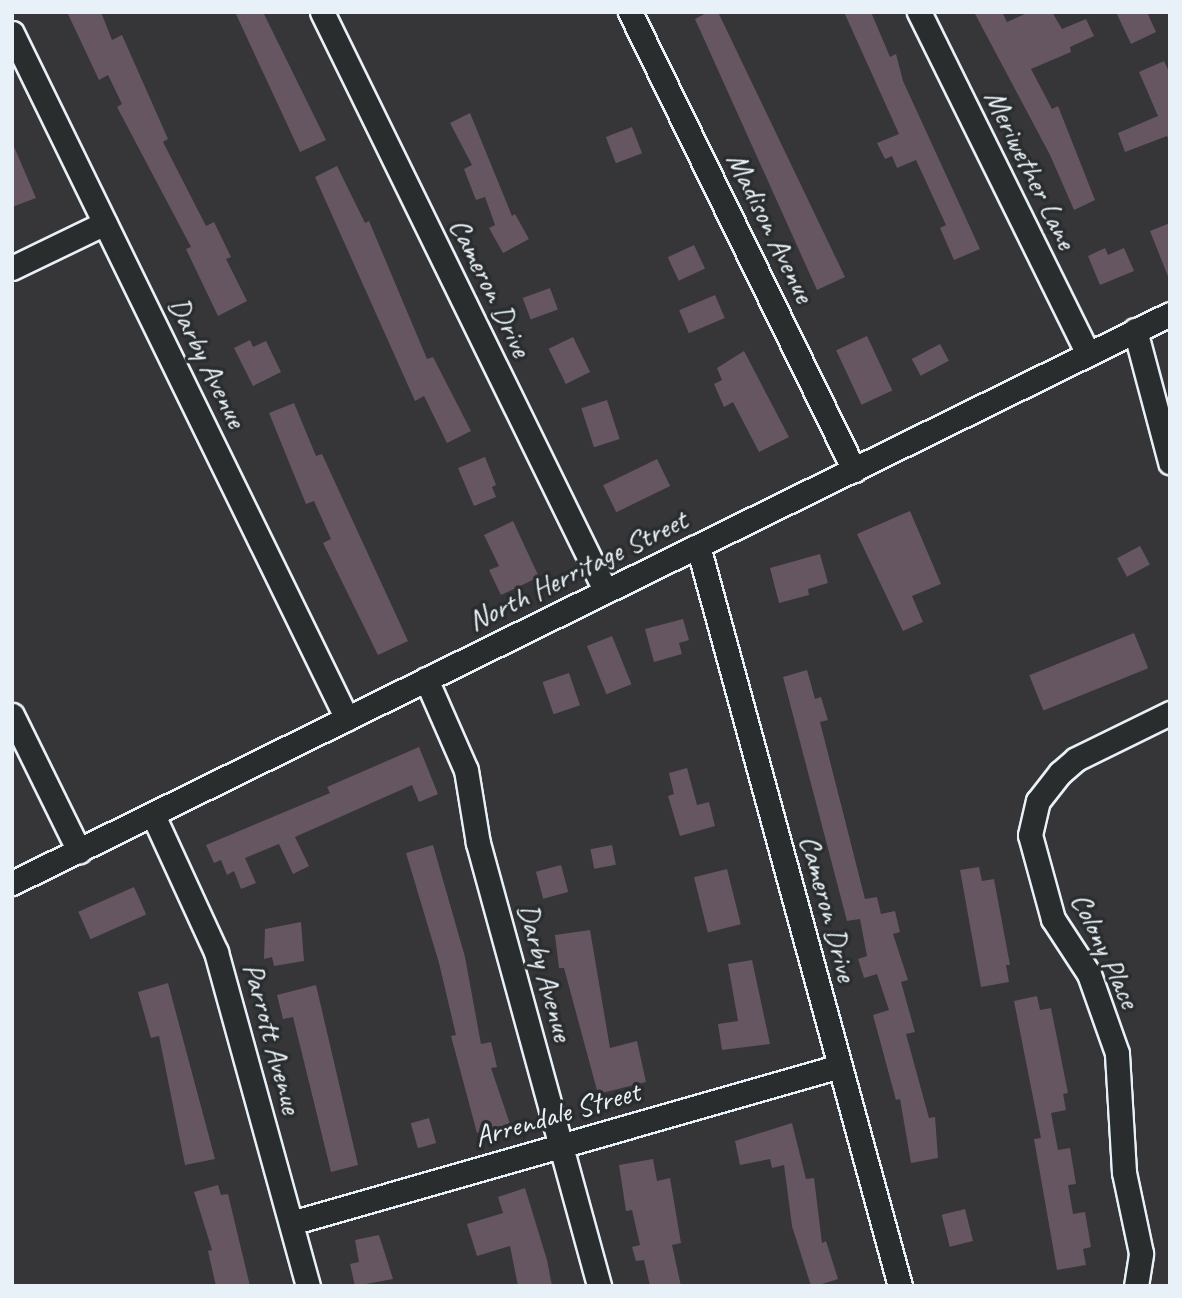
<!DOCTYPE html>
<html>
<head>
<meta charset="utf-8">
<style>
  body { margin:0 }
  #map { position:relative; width:1182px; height:1298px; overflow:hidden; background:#363538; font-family:Caveat,sans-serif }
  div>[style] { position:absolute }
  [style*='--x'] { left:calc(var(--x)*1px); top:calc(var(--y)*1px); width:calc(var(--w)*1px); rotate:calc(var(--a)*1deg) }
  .building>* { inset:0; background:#665661; transform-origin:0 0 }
  .roads { filter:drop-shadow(2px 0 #e8f1f8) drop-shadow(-2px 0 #e8f1f8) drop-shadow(0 2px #e8f1f8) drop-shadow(0 -2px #e8f1f8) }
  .minor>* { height:23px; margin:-11.5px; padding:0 11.5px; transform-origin:11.5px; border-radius:11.5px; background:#2a2d2e }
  span { translate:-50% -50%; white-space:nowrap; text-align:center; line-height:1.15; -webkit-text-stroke:7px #2a2d2e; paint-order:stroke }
  .street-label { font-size:30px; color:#e8f1f8 }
  .frame { position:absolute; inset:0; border:14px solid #e8f1f8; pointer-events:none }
</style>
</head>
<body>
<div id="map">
  <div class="building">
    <div style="clip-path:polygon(67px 12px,101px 12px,112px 40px,122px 35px,168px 139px,163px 142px,206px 226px,214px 222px,231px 257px,226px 259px,247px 301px,218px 316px,186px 249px,191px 247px,117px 107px,122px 104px,108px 75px,99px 80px)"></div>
    <div style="clip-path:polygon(235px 12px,263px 12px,326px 140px,300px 152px)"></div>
    <div style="clip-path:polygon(708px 12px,718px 12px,845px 277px,817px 290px,695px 19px)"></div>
    <div style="clip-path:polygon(844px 12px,871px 12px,890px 57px,896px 54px,903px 81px,980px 249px,954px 260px,940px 228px,946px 225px,916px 160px,897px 168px,892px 156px,885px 159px,877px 143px,899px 134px)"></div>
    <div style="clip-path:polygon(974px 12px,1002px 12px,1007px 22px,1029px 12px,1052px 12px,1062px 29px,1086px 19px,1094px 36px,1070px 47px,1071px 52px,1031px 69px,1052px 109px,1058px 106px,1095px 200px,1074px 210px,1050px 155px)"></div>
    <div style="clip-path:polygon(1116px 12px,1147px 12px,1156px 32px,1131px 44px)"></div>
    <div style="clip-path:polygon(1164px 61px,1170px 74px,1170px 143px,1167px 136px,1125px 152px,1118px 133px,1158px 116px,1139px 72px)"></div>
    <div style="clip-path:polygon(470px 113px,512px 216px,515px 214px,529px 239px,503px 253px,489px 228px,495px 225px,485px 197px,476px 200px,464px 169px,472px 165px,450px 123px)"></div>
    <div style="left:632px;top:127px;width:28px;height:28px;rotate:69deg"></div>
    <div style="clip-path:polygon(12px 142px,36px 198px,12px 207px)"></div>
    <div style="clip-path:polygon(337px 166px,365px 223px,369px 221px,427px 359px,433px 357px,471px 431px,447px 443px,424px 396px,415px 401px,315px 177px)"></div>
    <div style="clip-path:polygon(1170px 223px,1170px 279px,1169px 279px,1150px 231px)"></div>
    <div style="left:694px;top:245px;width:26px;height:29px;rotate:65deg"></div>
    <div style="clip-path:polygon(1105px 248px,1108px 255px,1124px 248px,1134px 271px,1100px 285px,1088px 256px)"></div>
    <div style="left:550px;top:288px;width:23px;height:29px;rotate:70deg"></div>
    <div style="left:715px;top:295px;width:25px;height:39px;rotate:67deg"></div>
    <div style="left:867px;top:336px;width:60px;height:34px;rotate:65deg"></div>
    <div style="left:573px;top:337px;width:39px;height:27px;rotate:64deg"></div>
    <div style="clip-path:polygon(250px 340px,253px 347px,266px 341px,281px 372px,253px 386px,234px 348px)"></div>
    <div style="left:940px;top:344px;width:19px;height:32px;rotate:62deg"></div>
    <div style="clip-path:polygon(744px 351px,789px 437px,759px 452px,733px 402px,724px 407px,714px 384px,722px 380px,717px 368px)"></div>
    <div style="left:607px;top:400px;width:41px;height:27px;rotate:72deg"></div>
    <div style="clip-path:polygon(294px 403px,316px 456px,322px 454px,408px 641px,378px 655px,323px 543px,331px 539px,314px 501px,306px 504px,269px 413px)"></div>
    <div style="clip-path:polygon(485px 457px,496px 485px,492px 487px,496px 497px,474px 506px,458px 468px)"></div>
    <div style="left:657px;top:459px;width:30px;height:60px;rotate:64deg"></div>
    <div style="clip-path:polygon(910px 511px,941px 584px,912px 596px,923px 622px,903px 631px,857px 534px)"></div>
    <div style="clip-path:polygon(513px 521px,539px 577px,501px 595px,489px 570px,499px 566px,484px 535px)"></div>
    <div style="left:1140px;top:546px;width:21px;height:26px;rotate:62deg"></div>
    <div style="clip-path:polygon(820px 554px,828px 583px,808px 589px,809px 595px,779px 603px,770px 568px)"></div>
    <div style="clip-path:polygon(683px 619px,689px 640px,679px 643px,682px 654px,654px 662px,645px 629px)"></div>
    <div style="left:1134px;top:633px;width:38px;height:113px;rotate:68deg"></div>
    <div style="left:612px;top:636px;width:52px;height:27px;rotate:68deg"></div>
    <div style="clip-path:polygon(807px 670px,815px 699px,821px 697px,828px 720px,820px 722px,865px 899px,877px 897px,881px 914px,895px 911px,900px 932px,893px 934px,908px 980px,901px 982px,915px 1032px,906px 1034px,929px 1118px,935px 1117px,938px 1158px,911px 1163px,900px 1099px,896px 1100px,873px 1015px,889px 1010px,877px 974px,864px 978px,858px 959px,867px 956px,860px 919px,847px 921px,783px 677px)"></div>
    <div style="left:569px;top:673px;width:34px;height:28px;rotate:71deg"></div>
    <div style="clip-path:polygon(419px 747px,438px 794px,419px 802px,412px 785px,295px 837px,309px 866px,293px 874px,279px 844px,245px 858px,256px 883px,241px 889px,234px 871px,227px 875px,221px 860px,214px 863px,206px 845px,330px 793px,327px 787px)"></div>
    <div style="clip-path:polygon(687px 768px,697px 805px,709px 802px,715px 826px,680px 836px,668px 796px,674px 794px,669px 773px)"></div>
    <div style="clip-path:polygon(433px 845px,465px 957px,481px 1044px,491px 1042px,497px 1067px,491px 1068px,510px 1124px,477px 1133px,451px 1036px,456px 1035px,439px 963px,406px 853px)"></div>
    <div style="left:612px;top:845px;width:20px;height:22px;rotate:79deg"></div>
    <div style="left:561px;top:865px;width:28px;height:26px;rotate:75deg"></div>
    <div style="clip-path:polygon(979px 867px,982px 881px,994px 879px,1010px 965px,1006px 965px,1009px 982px,981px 987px,960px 870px)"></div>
    <div style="left:727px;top:869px;width:57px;height:34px;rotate:76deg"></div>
    <div style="left:134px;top:887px;width:30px;height:61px;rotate:66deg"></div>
    <div style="clip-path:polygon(301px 922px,304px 961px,274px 966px,272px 957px,264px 959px,265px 929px)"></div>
    <div style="clip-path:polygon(590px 930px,610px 1048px,637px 1041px,646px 1082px,598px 1094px,564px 968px,559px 968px,555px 935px)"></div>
    <div style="clip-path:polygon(752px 960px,770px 1044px,722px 1050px,718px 1024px,738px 1021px,728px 964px)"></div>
    <div style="clip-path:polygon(168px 983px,215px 1159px,185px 1165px,159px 1036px,151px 1038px,138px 992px)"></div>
    <div style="clip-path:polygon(316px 985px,358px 1165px,331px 1172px,293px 1017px,283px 1019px,277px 995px)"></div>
    <div style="clip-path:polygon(1037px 996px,1040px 1010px,1051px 1008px,1068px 1093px,1063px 1094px,1066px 1110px,1051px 1113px,1058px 1150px,1070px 1148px,1076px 1184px,1068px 1185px,1073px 1214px,1085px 1212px,1091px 1247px,1083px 1249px,1086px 1265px,1057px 1270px,1034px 1139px,1041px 1138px,1014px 1001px)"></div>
    <div style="left:429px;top:1118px;width:26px;height:19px;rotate:74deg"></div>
    <div style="clip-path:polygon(792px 1123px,806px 1179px,814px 1178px,822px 1243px,826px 1241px,838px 1279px,816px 1286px,811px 1286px,792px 1226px,784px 1165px,772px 1168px,770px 1159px,740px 1165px,735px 1141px)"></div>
    <div style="clip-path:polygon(653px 1159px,657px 1181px,670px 1178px,681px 1243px,672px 1245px,681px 1286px,650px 1286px,644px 1260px,636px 1261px,632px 1247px,640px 1245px,632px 1210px,626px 1211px,619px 1165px)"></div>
    <div style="clip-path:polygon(218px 1185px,221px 1195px,228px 1194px,250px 1286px,216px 1286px,208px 1251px,212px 1250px,194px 1192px)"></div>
    <div style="clip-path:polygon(525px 1188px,547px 1260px,552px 1286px,518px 1286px,510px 1246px,477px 1256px,467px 1224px,503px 1213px,498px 1197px)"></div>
    <div style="left:965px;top:1209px;width:33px;height:24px;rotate:76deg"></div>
    <div style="clip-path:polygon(379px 1235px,393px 1279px,355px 1286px,350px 1264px,359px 1262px,355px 1240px)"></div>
  </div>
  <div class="roads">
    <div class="minor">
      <div style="--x:322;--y:12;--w:644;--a:63.91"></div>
      <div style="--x:630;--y:12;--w:510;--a:63.94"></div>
      <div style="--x:919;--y:12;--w:381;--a:63.7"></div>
      <div style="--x:12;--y:33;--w:763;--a:63.97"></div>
      <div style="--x:12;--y:268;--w:103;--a:-25.8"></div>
      <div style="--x:1135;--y:330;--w:137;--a:75.1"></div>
      <div style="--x:698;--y:546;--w:767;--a:74.73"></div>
      <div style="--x:426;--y:679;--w:99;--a:66.3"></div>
      <div style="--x:466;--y:770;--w:74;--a:80.7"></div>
      <div style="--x:478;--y:843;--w:459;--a:74.7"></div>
      <div style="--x:12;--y:715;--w:152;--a:63.8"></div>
      <div style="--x:153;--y:815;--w:151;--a:65.3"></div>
      <div style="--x:216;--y:952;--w:346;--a:74.6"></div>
      <div style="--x:12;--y:883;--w:1290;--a:-26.17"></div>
      <div style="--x:291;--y:1223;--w:571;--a:-15.96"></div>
      <div style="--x:1136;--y:1286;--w:33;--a:-81"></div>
      <div style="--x:1141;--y:1253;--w:83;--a:-101.9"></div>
      <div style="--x:1124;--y:1172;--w:119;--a:-93.4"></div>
      <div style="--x:1117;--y:1053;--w:84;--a:-109.5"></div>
      <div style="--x:1089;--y:974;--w:66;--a:-123.2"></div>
      <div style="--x:1053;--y:919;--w:87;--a:-105.3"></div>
      <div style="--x:1030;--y:835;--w:35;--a:-77"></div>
      <div style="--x:1038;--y:801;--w:36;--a:-52"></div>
      <div style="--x:1060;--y:773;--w:21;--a:-41"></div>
      <div style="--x:1076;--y:759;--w:105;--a:-26.1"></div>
    </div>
  </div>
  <div class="street-label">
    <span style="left:1031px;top:169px;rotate:64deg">Meriwether Lane</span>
    <span style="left:771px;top:227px;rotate:64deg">Madison Avenue</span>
    <span style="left:491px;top:287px;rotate:64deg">Cameron Drive</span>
    <span style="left:208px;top:362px;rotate:64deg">Darby Avenue</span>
    <span style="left:577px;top:570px;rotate:-26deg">North Herritage Street</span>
    <span style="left:829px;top:908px;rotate:75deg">Cameron Drive</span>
    <span style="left:1106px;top:950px;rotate:65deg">Colony Place</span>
    <span style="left:546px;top:972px;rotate:75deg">Darby Avenue</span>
    <span style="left:273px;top:1038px;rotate:75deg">Parrott Avenue</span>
    <span style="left:557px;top:1114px;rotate:-16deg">Arrendale Street</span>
  </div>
  <div class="frame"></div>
</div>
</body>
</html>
